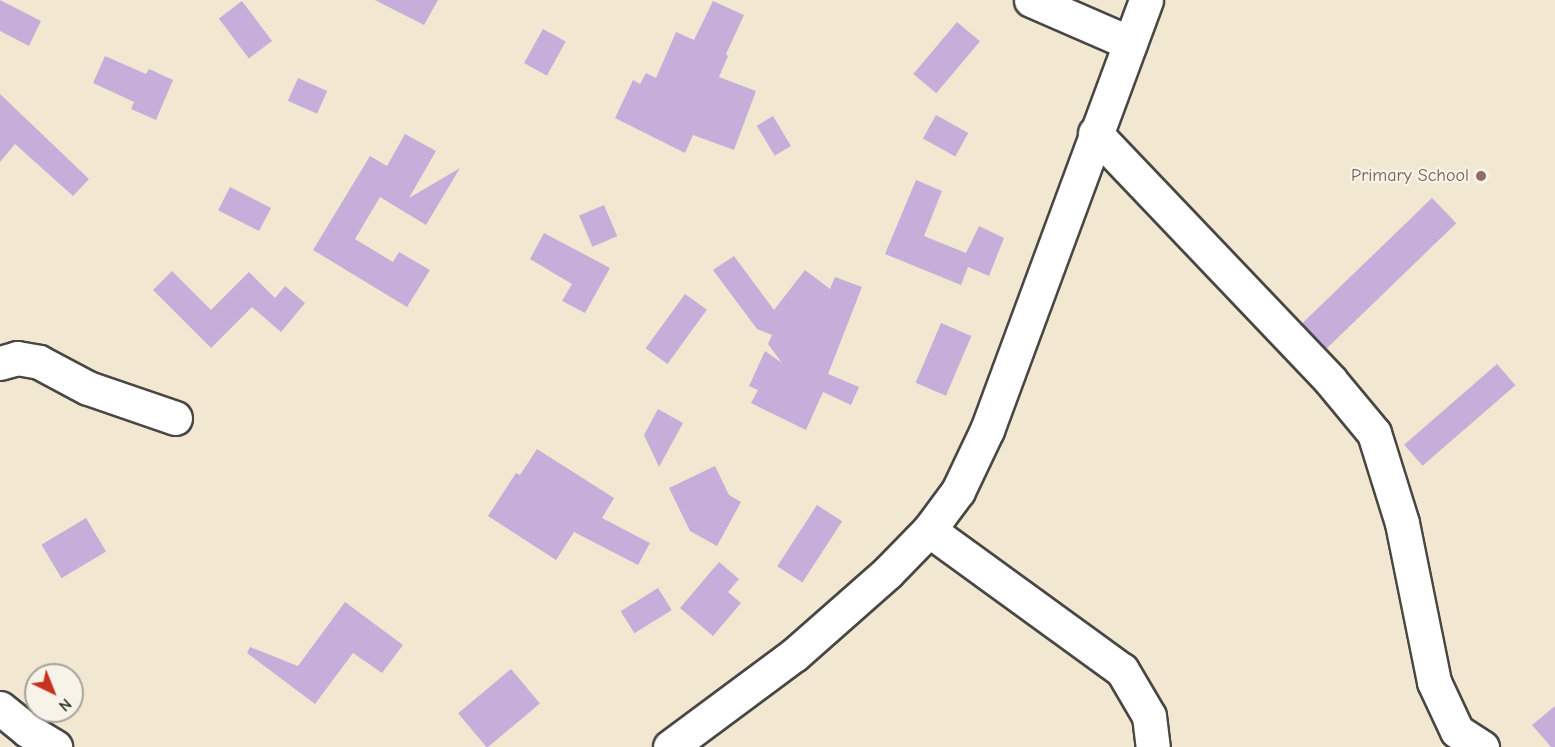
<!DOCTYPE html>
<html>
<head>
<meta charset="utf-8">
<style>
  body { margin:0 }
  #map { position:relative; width:1555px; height:747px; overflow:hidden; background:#f2e8d1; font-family:"Comic Neue",sans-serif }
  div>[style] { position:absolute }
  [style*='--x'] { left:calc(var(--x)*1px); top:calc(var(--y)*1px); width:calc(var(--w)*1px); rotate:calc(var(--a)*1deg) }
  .building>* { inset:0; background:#c7adda; transform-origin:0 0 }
  .roads { filter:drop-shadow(2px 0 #494744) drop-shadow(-2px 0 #494744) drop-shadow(0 2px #494744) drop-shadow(0 -2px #494744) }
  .minor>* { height:33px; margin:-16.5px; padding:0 16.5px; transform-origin:16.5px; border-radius:16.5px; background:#fff }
  .dots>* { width:16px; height:16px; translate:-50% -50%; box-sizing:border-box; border:3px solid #f7f3e8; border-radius:50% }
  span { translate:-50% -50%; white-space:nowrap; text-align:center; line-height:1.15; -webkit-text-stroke:4.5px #f7f3e8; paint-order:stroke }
  .education-label { font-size:18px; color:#785e54 }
  .right { translate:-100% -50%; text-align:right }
  .north { position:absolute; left:24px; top:663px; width:60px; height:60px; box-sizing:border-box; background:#f7f3e8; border:2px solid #a5a39c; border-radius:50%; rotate:137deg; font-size:16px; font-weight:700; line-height:24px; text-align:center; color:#2b2b2b }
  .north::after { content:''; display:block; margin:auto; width:21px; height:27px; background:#c8321e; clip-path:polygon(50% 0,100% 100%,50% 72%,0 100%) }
</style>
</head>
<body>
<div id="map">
  <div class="building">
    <div style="clip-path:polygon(0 0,41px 21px,29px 46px,0 31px)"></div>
    <div style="clip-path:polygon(375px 0,438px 0,424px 25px)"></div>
    <div style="left:242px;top:1px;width:50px;height:29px;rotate:53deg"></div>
    <div style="clip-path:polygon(713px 1px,744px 15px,726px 54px,728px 56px,719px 77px,756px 91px,734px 150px,693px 135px,685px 153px,615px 118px,633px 80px,640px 84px,646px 73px,656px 78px,676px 32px,694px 40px)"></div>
    <div style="left:957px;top:22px;width:30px;height:68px;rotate:40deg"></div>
    <div style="left:543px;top:29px;width:26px;height:39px;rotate:29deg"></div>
    <div style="clip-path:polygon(105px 56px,146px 74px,149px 69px,173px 80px,156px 120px,131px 109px,134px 102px,93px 83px)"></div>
    <div style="left:298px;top:78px;width:32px;height:25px;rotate:24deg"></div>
    <div style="clip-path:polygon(0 94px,89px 179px,73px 196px,15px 144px,0 162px)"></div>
    <div style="left:936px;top:115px;width:37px;height:27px;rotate:29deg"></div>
    <div style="left:773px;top:116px;width:35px;height:19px;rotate:59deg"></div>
    <div style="clip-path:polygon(405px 134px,436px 151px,409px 198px,460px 168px,426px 225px,380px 197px,355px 239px,393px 262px,399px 252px,430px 270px,407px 307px,313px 250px,370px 156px,387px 166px)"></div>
    <div style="clip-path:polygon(916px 180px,942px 191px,924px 236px,966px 253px,979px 226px,1004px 238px,989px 276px,968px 267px,961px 285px,885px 254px)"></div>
    <div style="left:230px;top:187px;width:46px;height:26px;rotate:27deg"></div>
    <div style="left:1432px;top:198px;width:35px;height:181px;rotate:46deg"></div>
    <div style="left:604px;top:205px;width:34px;height:27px;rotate:67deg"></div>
    <div style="clip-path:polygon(544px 233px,610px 268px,585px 313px,562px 301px,572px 284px,530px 259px)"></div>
    <div style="clip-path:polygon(734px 256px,774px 310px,805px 270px,830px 289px,835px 277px,862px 287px,828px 374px,859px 387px,851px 405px,823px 392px,806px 430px,751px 403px,758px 390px,749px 386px,765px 351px,782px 363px,768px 344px,772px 335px,757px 329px,713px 270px)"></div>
    <div style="clip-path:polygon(172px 271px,211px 310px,249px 272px,275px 298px,285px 286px,305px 303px,281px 332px,252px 307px,211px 348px,153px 290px)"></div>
    <div style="left:685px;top:294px;width:27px;height:67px;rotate:36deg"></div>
    <div style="left:941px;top:323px;width:33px;height:65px;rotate:23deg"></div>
    <div style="left:1497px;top:364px;width:28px;height:123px;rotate:49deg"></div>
    <div style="clip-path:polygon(658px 409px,683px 423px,659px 467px,644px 435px)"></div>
    <div style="clip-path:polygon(537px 449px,614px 498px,602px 518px,650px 543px,638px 565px,574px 532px,556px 560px,488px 516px,516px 473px,520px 475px)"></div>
    <div style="clip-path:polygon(715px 466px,729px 495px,741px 502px,717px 546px,690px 531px,669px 488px)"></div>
    <div style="left:817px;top:505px;width:30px;height:73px;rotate:33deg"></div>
    <div style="left:86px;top:518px;width:39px;height:52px;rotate:59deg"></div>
    <div style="clip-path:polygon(719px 562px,739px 579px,728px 592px,741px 603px,713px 636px,680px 608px)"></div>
    <div style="left:658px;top:588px;width:26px;height:44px;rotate:58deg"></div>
    <div style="clip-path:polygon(345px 602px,403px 645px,382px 673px,353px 653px,315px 704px,247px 653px,250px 647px,298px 666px)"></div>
    <div style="left:511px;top:669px;width:45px;height:69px;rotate:50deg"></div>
    <div style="clip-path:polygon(1555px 706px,1555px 747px,1551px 747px,1532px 725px)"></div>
  </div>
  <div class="roads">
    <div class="minor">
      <div style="--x:1031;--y:0;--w:108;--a:23.5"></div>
      <div style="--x:1095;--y:133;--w:341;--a:46.4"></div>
      <div style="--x:1330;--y:380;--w:69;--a:50.3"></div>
      <div style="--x:1374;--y:433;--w:94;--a:72.7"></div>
      <div style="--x:1402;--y:523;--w:162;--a:78.6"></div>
      <div style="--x:1434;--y:682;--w:54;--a:64.9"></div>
      <div style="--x:1457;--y:731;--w:30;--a:33"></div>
      <div style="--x:0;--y:363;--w:18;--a:-16"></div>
      <div style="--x:17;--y:358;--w:22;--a:10"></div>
      <div style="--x:39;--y:362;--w:55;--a:28"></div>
      <div style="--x:88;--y:388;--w:92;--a:19"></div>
      <div style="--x:929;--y:530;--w:238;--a:36"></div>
      <div style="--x:1122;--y:670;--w:53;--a:59.6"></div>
      <div style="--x:1149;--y:716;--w:31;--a:83"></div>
      <div style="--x:0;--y:708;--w:35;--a:39"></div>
      <div style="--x:27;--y:730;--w:33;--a:31"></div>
      <div style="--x:670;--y:747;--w:154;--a:-36.6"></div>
      <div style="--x:794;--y:655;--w:125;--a:-41.4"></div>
      <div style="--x:888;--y:572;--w:59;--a:-45.7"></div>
      <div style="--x:929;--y:530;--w:49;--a:-53.4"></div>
      <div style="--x:958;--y:491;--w:68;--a:-64.6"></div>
      <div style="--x:987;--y:430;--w:458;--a:-69.7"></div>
    </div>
  </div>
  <div class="dots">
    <div style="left:1481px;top:176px;background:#8d6e63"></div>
  </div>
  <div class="education-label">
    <span class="right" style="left:1469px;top:176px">Primary School</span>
  </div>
  <div class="north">N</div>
</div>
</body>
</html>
